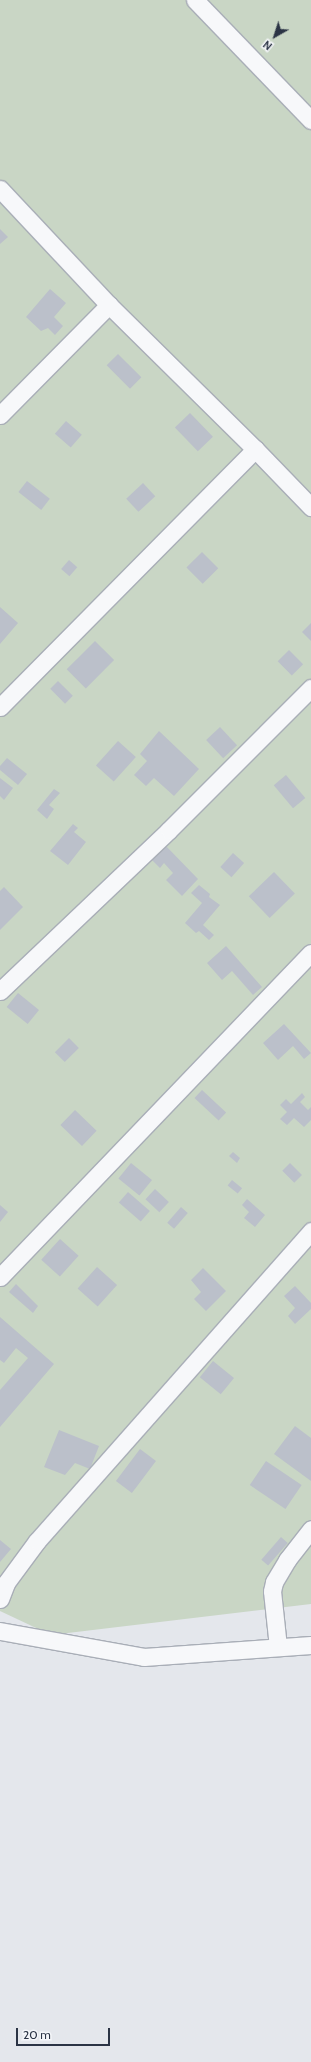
<!DOCTYPE html>
<html>
<head>
<meta charset="utf-8">
<style>
  body { margin:0 }
  #map { position:relative; width:311px; height:2062px; overflow:hidden; background:#e4e7ec; font-family:Cabin,sans-serif }
  div>[style] { position:absolute }
  [style*='--x'] { left:calc(var(--x)*1px); top:calc(var(--y)*1px); width:calc(var(--w)*1px); rotate:calc(var(--a)*1deg) }
  .green>* { inset:0; background:#c9d6c5 }
  .building>* { inset:0; background:#bbc0ca; transform-origin:0 0 }
  .roads { filter:drop-shadow(1px 0 #a9aeb7) drop-shadow(-1px 0 #a9aeb7) drop-shadow(0 1px #a9aeb7) drop-shadow(0 -1px #a9aeb7) }
  .service>* { height:17px; margin:-8.5px; padding:0 8.5px; transform-origin:8.5px; border-radius:8.5px; background:#f7f8fa }
  span { translate:-50% -50%; white-space:nowrap; text-align:center; line-height:1.15; -webkit-text-stroke:3px #f4f6f9; paint-order:stroke }
  .north { position:absolute; left:255px; top:16px; width:40px; height:40px; -webkit-text-stroke:3px #f4f6f9; paint-order:stroke; rotate:219deg; font-size:11px; font-weight:700; line-height:16px; text-align:center; color:#2b3445 }
  .north::after { content:''; display:block; margin:auto; width:14px; height:18px; background:#2b3445; clip-path:polygon(50% 0,100% 100%,50% 72%,0 100%) }
  .scale { position:absolute; left:16px; top:2028px; width:94px; height:18px; box-sizing:border-box; border:2px solid #2b3445; border-top:0; padding-left:5px; font-size:12px; line-height:14px; white-space:nowrap; color:#2b3445; -webkit-text-stroke:3px #f4f6f9; paint-order:stroke }
</style>
</head>
<body>
<div id="map">
  <div class="green">
    <div style="clip-path:polygon(0 0,311px 0,311px 1604px,51px 1635px,0 1611px)"></div>
  </div>
  <div class="building">
    <div style="clip-path:polygon(0 229px,8px 237px,0 244px)"></div>
    <div style="clip-path:polygon(50px 289px,66px 303px,54px 317px,63px 326px,55px 335px,48px 328px,41px 331px,26px 317px)"></div>
    <div style="left:118px;top:354px;width:33px;height:16px;rotate:45deg"></div>
    <div style="left:190px;top:413px;width:33px;height:21px;rotate:46deg"></div>
    <div style="left:66px;top:421px;width:21px;height:17px;rotate:41deg"></div>
    <div style="left:27px;top:481px;width:29px;height:14px;rotate:38deg"></div>
    <div style="left:143px;top:483px;width:18px;height:23px;rotate:47deg"></div>
    <div style="left:202px;top:552px;width:23px;height:22px;rotate:45deg"></div>
    <div style="left:69px;top:560px;width:11px;height:12px;rotate:41deg"></div>
    <div style="clip-path:polygon(0 607px,18px 623px,0 644px)"></div>
    <div style="clip-path:polygon(311px 623px,311px 641px,302px 632px)"></div>
    <div style="left:95px;top:641px;width:27px;height:40px;rotate:45deg"></div>
    <div style="left:289px;top:650px;width:20px;height:16px;rotate:45deg"></div>
    <div style="left:58px;top:681px;width:21px;height:11px;rotate:45deg"></div>
    <div style="left:220px;top:727px;width:25px;height:19px;rotate:47deg"></div>
    <div style="clip-path:polygon(159px 731px,199px 769px,174px 796px,154px 778px,146px 786px,134px 775px,147px 761px,140px 754px)"></div>
    <div style="left:118px;top:741px;width:24px;height:33px;rotate:42deg"></div>
    <div style="clip-path:polygon(7px 758px,27px 774px,18px 785px,0 770px,0 766px)"></div>
    <div style="left:286px;top:775px;width:30px;height:16px;rotate:50deg"></div>
    <div style="clip-path:polygon(0 778px,13px 788px,4px 800px,0 796px)"></div>
    <div style="clip-path:polygon(54px 789px,60px 793px,49px 805px,54px 809px,47px 819px,37px 810px)"></div>
    <div style="clip-path:polygon(73px 824px,78px 828px,74px 832px,86px 842px,68px 865px,50px 851px)"></div>
    <div style="clip-path:polygon(165px 845px,198px 879px,182px 896px,166px 880px,173px 873px,164px 863px,160px 868px,151px 859px)"></div>
    <div style="left:233px;top:853px;width:15px;height:19px;rotate:42deg"></div>
    <div style="left:274px;top:872px;width:30px;height:35px;rotate:46deg"></div>
    <div style="clip-path:polygon(199px 885px,210px 894px,209px 897px,220px 905px,203px 925px,214px 935px,209px 940px,199px 931px,196px 933px,185px 923px,202px 903px,191px 893px)"></div>
    <div style="clip-path:polygon(4px 887px,23px 907px,0 930px,0 891px)"></div>
    <div style="clip-path:polygon(226px 946px,262px 987px,253px 995px,232px 971px,222px 980px,207px 963px)"></div>
    <div style="left:18px;top:993px;width:27px;height:18px;rotate:39deg"></div>
    <div style="clip-path:polygon(284px 1024px,311px 1053px,304px 1059px,293px 1046px,278px 1060px,263px 1043px)"></div>
    <div style="left:69px;top:1038px;width:14px;height:20px;rotate:45deg"></div>
    <div style="left:202px;top:1090px;width:33px;height:11px;rotate:43deg"></div>
    <div style="clip-path:polygon(302px 1093px,305px 1097px,300px 1102px,308px 1110px,311px 1107px,311px 1120px,304px 1127px,294px 1118px,287px 1125px,280px 1119px,287px 1112px,280px 1105px,286px 1099px,291px 1104px)"></div>
    <div style="left:75px;top:1110px;width:30px;height:21px;rotate:44deg"></div>
    <div style="clip-path:polygon(233px 1152px,240px 1158px,237px 1163px,229px 1156px)"></div>
    <div style="left:131px;top:1163px;width:27px;height:20px;rotate:39deg"></div>
    <div style="left:290px;top:1163px;width:17px;height:11px;rotate:45deg"></div>
    <div style="left:232px;top:1180px;width:13px;height:7px;rotate:39deg"></div>
    <div style="left:155px;top:1189px;width:19px;height:14px;rotate:43deg"></div>
    <div style="left:128px;top:1192px;width:29px;height:14px;rotate:41deg"></div>
    <div style="clip-path:polygon(247px 1199px,265px 1215px,255px 1227px,244px 1218px,249px 1212px,242px 1205px)"></div>
    <div style="clip-path:polygon(0 1205px,8px 1212px,0 1222px)"></div>
    <div style="left:181px;top:1207px;width:9px;height:21px;rotate:41deg"></div>
    <div style="left:60px;top:1239px;width:25px;height:28px;rotate:42deg"></div>
    <div style="left:97px;top:1267px;width:27px;height:29px;rotate:42deg"></div>
    <div style="clip-path:polygon(203px 1268px,226px 1291px,206px 1311px,194px 1299px,201px 1292px,191px 1280px)"></div>
    <div style="clip-path:polygon(16px 1284px,38px 1306px,33px 1313px,9px 1292px)"></div>
    <div style="clip-path:polygon(295px 1286px,311px 1303px,311px 1309px,295px 1324px,288px 1316px,295px 1308px,284px 1296px)"></div>
    <div style="clip-path:polygon(0 1317px,54px 1364px,0 1427px,0 1390px,28px 1358px,16px 1348px,4px 1363px,0 1360px)"></div>
    <div style="left:213px;top:1361px;width:27px;height:21px;rotate:39deg"></div>
    <div style="clip-path:polygon(295px 1426px,311px 1438px,311px 1481px,274px 1454px)"></div>
    <div style="clip-path:polygon(59px 1430px,99px 1446px,90px 1469px,75px 1463px,65px 1475px,44px 1467px)"></div>
    <div style="left:140px;top:1449px;width:20px;height:40px;rotate:37deg"></div>
    <div style="left:266px;top:1461px;width:43px;height:29px;rotate:34deg"></div>
    <div style="left:281px;top:1537px;width:9px;height:30px;rotate:41deg"></div>
    <div style="clip-path:polygon(0 1540px,11px 1549px,0 1562px)"></div>
  </div>
  <div class="roads">
    <div class="service">
      <div style="--x:195;--y:0;--w:167;--a:46"></div>
      <div style="--x:0;--y:189;--w:159;--a:46.8"></div>
      <div style="--x:109;--y:305;--w:205;--a:44.6"></div>
      <div style="--x:255;--y:449;--w:81;--a:46"></div>
      <div style="--x:0;--y:415;--w:155;--a:-45.3"></div>
      <div style="--x:0;--y:707;--w:363;--a:-45.3"></div>
      <div style="--x:0;--y:991;--w:233;--a:-43.6"></div>
      <div style="--x:169;--y:830;--w:201;--a:-45"></div>
      <div style="--x:0;--y:1277;--w:449;--a:-46.2"></div>
      <div style="--x:0;--y:1599;--w:17;--a:-69"></div>
      <div style="--x:6;--y:1583;--w:52;--a:-53.6"></div>
      <div style="--x:37;--y:1541;--w:414;--a:-48.5"></div>
      <div style="--x:0;--y:1631;--w:146;--a:10.2"></div>
      <div style="--x:144;--y:1657;--w:167;--a:-4.1"></div>
      <div style="--x:278;--y:1647;--w:56;--a:-96.1"></div>
      <div style="--x:272;--y:1591;--w:9;--a:-77"></div>
      <div style="--x:274;--y:1582;--w:26;--a:-59"></div>
      <div style="--x:287;--y:1560;--w:39;--a:-52"></div>
    </div>
  </div>
  <div class="north">N</div>
  <div class="scale">20 m</div>
</div>
</body>
</html>
